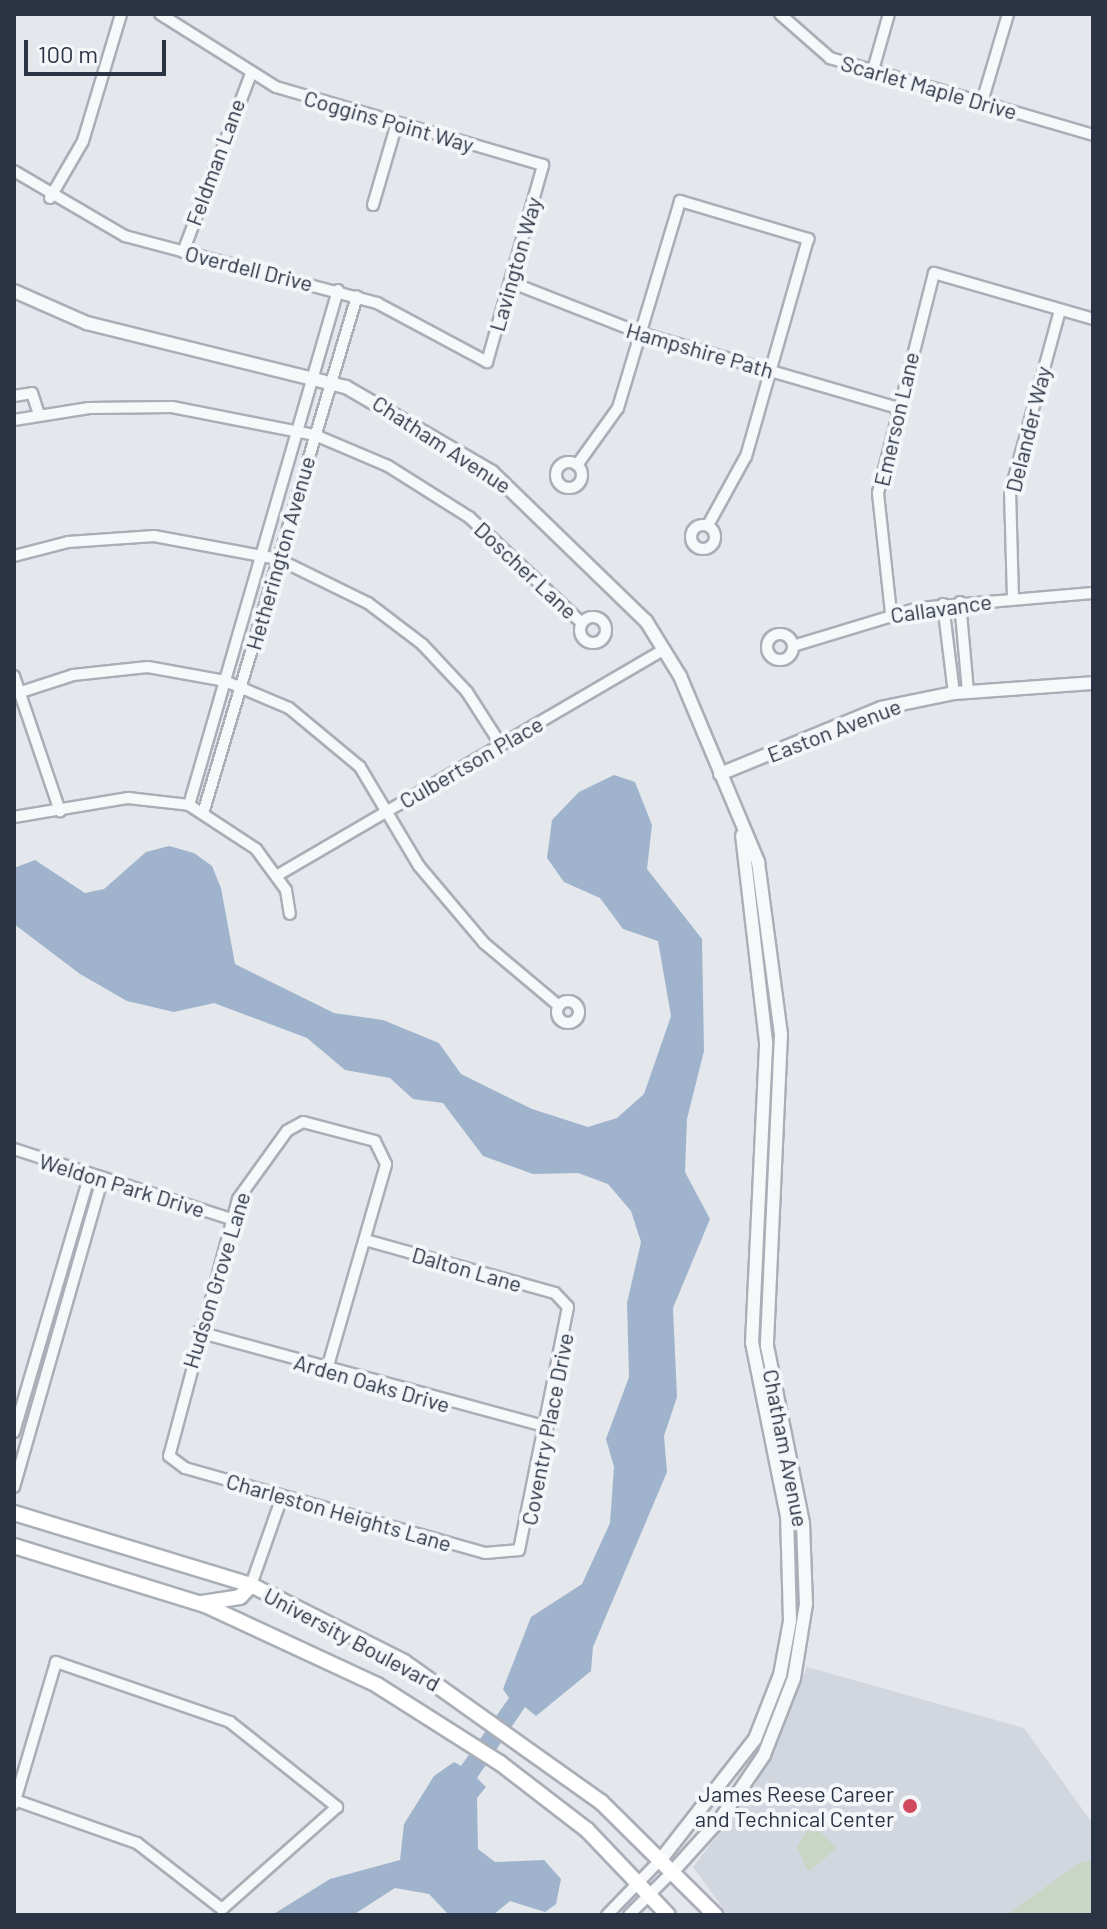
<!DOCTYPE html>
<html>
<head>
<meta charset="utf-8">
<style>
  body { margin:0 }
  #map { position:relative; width:1107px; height:1929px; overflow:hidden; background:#e4e7ec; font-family:Barlow,sans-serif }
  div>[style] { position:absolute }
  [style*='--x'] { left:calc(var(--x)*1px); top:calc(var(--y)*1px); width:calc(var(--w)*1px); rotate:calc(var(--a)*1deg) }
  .built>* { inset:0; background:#d2d6de }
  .green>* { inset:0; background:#c9d6c5 }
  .water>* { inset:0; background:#9fb4cc }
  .roads { filter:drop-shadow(2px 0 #a9aeb7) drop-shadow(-2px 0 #a9aeb7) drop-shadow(0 2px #a9aeb7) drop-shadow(0 -2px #a9aeb7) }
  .minor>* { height:10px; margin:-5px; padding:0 5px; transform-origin:5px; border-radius:5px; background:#f7f8fa }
  .minor>.ring { margin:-5px; padding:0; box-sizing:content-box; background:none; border:10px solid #f7f8fa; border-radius:50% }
  .tertiary>* { height:12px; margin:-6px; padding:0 6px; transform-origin:6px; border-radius:6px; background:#f7f8fa }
  .secondary>* { height:14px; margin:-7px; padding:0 7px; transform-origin:7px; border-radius:7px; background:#fff }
  .dots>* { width:22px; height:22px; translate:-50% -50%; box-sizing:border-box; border:4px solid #f4f6f9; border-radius:50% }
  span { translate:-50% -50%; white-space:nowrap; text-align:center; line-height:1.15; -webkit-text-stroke:8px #f4f6f9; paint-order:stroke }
  .street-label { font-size:22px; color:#2b3445 }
  .poi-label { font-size:22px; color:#2b3445 }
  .right { translate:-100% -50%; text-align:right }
  .frame { position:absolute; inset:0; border:16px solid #2b3445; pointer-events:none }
  .scale { position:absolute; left:24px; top:40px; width:142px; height:36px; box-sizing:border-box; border:4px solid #2b3445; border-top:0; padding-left:10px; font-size:24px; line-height:28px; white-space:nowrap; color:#2b3445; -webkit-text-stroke:6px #f4f6f9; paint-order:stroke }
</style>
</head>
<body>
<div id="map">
  <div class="built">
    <div style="clip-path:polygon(807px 1667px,1024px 1728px,1093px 1824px,1093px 1915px,728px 1915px,693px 1867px,754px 1788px)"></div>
  </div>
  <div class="green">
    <div style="clip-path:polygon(811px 1823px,837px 1848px,808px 1872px,797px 1847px)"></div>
    <div style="clip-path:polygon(1093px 1861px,1093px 1915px,1006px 1915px,1081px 1862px)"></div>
  </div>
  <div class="water">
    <div style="clip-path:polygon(614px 775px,635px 782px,652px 825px,647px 869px,702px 939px,704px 1051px,687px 1119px,685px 1172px,710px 1219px,673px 1308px,677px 1397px,664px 1436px,667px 1472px,593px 1647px,591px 1671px,536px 1716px,525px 1707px,477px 1778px,486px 1787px,477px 1798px,478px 1849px,495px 1862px,544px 1860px,561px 1879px,556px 1904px,545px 1912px,510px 1901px,493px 1915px,449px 1915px,429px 1894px,395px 1888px,353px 1915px,272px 1915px,330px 1879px,400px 1860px,404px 1824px,434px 1776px,454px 1762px,461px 1766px,509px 1698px,503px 1689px,531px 1617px,582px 1584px,610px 1523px,614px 1467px,606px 1439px,629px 1377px,627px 1303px,641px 1242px,631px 1211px,608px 1184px,578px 1173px,533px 1174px,483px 1156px,443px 1103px,413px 1099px,390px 1078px,345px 1070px,307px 1038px,214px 1003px,174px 1012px,127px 1001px,80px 974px,14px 924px,14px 868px,35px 860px,85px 893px,104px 889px,146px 852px,169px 846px,194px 853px,212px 866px,221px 888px,235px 964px,334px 1013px,383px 1020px,439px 1043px,461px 1074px,532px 1109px,588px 1127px,617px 1118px,644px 1094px,671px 1016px,658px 941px,623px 929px,600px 898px,564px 882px,547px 858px,552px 820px,579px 792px)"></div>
  </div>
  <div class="roads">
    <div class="minor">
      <div style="--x:780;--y:14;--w:67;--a:41.3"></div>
      <div style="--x:830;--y:58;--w:274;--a:16.3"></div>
      <div style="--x:873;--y:70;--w:58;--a:-74.1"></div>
      <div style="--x:982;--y:102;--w:92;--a:-73.5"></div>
      <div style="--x:14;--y:171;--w:129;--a:30.4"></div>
      <div style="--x:125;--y:236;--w:261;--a:14.9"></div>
      <div style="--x:377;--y:303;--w:125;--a:28.2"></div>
      <div style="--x:487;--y:362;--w:205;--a:-74.1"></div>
      <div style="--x:543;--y:165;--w:278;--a:-163.7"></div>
      <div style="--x:276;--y:87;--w:137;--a:-147.8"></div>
      <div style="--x:50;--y:198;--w:66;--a:-59.9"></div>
      <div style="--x:83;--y:141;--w:133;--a:-73.3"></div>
      <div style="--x:373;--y:205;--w:85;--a:-73.7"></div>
      <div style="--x:183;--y:252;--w:191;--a:-69.1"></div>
      <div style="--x:510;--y:282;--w:140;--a:21.4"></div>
      <div style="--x:640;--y:333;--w:266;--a:16.2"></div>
      <div style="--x:14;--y:396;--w:18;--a:-9"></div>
      <div style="--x:32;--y:393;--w:22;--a:72"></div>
      <div style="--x:14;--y:420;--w:76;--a:-9.1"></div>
      <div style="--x:89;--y:408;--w:83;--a:-0.7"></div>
      <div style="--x:172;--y:407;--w:146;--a:11.1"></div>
      <div style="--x:315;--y:435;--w:79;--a:23"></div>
      <div style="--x:388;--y:466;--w:96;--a:32.2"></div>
      <div style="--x:469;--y:517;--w:155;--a:43.2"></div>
      <div class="ring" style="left:556px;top:462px;width:16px;height:16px"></div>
      <div style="--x:577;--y:465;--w:70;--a:-54.3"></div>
      <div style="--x:618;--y:408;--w:216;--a:-73.3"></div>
      <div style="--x:680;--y:201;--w:134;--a:16.5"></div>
      <div style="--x:808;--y:239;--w:226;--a:105.9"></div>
      <div style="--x:746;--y:456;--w:79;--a:118.8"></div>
      <div class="ring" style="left:691px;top:525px;width:14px;height:14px"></div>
      <div style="--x:14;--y:556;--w:56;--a:-14.5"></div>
      <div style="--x:68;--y:542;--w:86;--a:-4"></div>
      <div style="--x:154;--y:536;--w:126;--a:10.5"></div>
      <div style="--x:278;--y:559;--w:100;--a:26.1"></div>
      <div style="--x:368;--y:603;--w:68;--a:37.2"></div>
      <div style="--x:422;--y:644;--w:66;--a:46.8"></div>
      <div style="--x:467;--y:692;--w:63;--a:57.3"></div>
      <div style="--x:1013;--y:598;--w:105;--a:-91.6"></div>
      <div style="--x:1010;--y:493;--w:190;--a:-74.7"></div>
      <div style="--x:960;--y:602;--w:90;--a:84.9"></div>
      <div style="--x:943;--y:604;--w:90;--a:83"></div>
      <div style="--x:891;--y:613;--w:121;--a:-96.2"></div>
      <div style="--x:878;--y:493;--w:227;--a:-75.7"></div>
      <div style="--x:934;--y:273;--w:166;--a:16.1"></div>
      <div class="ring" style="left:580px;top:617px;width:16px;height:16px"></div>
      <div class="ring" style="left:767px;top:634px;width:16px;height:16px"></div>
      <div style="--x:793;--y:646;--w:131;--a:-16.9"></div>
      <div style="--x:918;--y:608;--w:176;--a:-4.9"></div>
      <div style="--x:14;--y:676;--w:143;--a:71.2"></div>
      <div style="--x:21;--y:692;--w:55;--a:-18.1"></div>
      <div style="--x:73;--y:675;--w:75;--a:-6.1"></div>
      <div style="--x:148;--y:667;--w:78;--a:10.3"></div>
      <div style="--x:225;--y:681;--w:69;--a:22.9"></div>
      <div style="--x:289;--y:708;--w:92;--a:39.7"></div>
      <div style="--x:360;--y:767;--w:115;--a:59.2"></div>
      <div style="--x:419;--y:866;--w:101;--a:49.8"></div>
      <div style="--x:484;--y:943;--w:98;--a:40"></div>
      <div style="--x:189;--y:805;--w:536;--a:-73.86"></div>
      <div style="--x:204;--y:810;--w:536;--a:-73.42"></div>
      <div style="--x:14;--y:817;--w:116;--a:-9.5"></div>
      <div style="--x:128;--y:798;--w:61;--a:6.5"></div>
      <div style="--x:189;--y:805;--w:80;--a:33.3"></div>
      <div style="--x:256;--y:849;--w:51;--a:53.8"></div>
      <div style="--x:286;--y:890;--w:24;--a:81"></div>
      <div style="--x:278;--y:875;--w:447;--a:-30.3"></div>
      <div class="ring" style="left:557px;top:1001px;width:12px;height:12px"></div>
      <div style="--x:14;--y:1149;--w:228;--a:17.9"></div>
      <div style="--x:198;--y:1332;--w:362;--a:15.2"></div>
      <div style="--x:327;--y:1369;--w:213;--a:-73.9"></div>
      <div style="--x:386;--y:1164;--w:25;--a:-116"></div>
      <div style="--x:375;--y:1141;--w:74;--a:-165.2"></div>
      <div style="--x:303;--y:1122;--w:18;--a:151"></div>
      <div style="--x:287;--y:1131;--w:84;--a:125.8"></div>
      <div style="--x:238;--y:1199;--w:266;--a:105"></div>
      <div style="--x:169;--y:1456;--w:20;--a:37"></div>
      <div style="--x:185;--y:1468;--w:312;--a:15.8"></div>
      <div style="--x:485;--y:1553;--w:34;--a:-5"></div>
      <div style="--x:519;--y:1550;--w:248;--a:-78.6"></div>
      <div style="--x:568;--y:1307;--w:19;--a:-133"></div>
      <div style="--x:555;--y:1293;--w:197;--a:-164.4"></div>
      <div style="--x:14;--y:1432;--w:266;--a:-73.6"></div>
      <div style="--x:14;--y:1487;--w:318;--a:-74"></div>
      <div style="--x:251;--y:1585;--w:93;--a:-70.6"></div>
      <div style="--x:14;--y:1804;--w:148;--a:-73.5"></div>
      <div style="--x:56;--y:1662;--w:184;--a:19"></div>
      <div style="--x:230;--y:1722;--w:137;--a:38.5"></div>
      <div style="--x:337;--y:1807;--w:154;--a:138.4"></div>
      <div style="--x:222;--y:1909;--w:108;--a:-142.2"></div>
      <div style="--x:137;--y:1843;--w:129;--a:-160.6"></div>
      <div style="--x:607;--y:1915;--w:79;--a:-46"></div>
      <div style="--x:629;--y:1915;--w:64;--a:-45"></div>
    </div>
    <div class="tertiary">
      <div style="--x:14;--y:291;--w:80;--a:23.7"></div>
      <div style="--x:87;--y:323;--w:267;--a:13.9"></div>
      <div style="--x:346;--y:387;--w:169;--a:30.2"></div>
      <div style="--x:492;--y:472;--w:214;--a:44.1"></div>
      <div style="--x:646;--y:621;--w:65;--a:58.3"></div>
      <div style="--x:680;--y:676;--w:202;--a:67.2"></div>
      <div style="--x:758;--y:862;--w:174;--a:82.4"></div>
      <div style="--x:781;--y:1034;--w:312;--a:92.6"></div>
      <div style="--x:767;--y:1346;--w:181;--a:78.5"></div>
      <div style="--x:803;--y:1523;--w:81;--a:87.9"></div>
      <div style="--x:806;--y:1604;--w:75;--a:99.2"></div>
      <div style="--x:794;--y:1678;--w:83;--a:111.3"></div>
      <div style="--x:764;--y:1755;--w:76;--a:124.3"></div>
      <div style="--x:721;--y:1818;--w:70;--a:132.1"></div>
      <div style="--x:720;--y:774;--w:174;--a:-22.3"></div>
      <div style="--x:881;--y:708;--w:75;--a:-11.6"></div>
      <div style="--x:954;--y:693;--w:139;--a:-4.1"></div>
      <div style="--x:662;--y:1858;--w:151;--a:-52"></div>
      <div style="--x:755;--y:1739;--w:69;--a:-68.7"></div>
      <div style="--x:780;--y:1675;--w:55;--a:-79.5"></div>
      <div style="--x:790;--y:1621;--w:105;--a:-91.6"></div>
      <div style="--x:787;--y:1516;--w:177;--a:-101.4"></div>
      <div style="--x:752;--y:1343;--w:301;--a:-87.3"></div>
      <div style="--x:766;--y:1042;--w:208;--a:-96.6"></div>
    </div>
    <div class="secondary">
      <div style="--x:14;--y:1513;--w:248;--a:16.9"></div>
      <div style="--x:251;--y:1585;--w:171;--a:26.7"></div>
      <div style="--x:404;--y:1662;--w:242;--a:35.4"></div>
      <div style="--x:601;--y:1802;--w:161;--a:44.7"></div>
      <div style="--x:14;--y:1546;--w:200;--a:17.2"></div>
      <div style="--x:205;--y:1605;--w:190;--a:24.9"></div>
      <div style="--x:377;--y:1685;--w:146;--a:32.4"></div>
      <div style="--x:500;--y:1763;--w:110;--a:37.6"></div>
      <div style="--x:587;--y:1830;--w:117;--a:46.4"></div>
      <div style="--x:202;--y:1603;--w:38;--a:-9"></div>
      <div style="--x:240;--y:1597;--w:16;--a:-47"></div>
    </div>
  </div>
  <div class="dots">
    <div style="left:910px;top:1806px;background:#d1495b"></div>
  </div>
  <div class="street-label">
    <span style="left:929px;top:87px;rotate:16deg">Scarlet Maple Drive</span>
    <span style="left:389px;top:121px;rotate:16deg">Coggins Point Way</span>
    <span style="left:215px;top:162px;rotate:-70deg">Feldman Lane</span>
    <span style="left:515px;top:264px;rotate:-74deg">Lavington Way</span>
    <span style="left:249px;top:268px;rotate:14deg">Overdell Drive</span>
    <span style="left:700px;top:350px;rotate:16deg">Hampshire Path</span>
    <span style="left:896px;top:419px;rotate:-77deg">Emerson Lane</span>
    <span style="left:1028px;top:429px;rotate:-76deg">Delander Way</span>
    <span style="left:442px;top:444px;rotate:33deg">Chatham Avenue</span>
    <span style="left:280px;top:553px;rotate:-74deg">Hetherington Avenue</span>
    <span style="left:526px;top:570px;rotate:43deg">Doscher Lane</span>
    <span style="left:941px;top:608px;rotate:-8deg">Callavance</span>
    <span style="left:834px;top:730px;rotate:-21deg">Easton Avenue</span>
    <span style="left:471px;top:762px;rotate:-30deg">Culbertson Place</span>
    <span style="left:122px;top:1185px;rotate:17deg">Weldon Park Drive</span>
    <span style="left:467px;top:1269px;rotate:16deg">Dalton Lane</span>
    <span style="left:216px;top:1280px;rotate:-73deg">Hudson Grove Lane</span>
    <span style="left:372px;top:1383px;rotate:16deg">Arden Oaks Drive</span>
    <span style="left:547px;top:1429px;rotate:-79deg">Coventry Place Drive</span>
    <span style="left:786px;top:1448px;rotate:79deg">Chatham Avenue</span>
    <span style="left:339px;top:1512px;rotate:16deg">Charleston Heights Lane</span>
    <span style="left:352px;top:1639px;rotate:28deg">University Boulevard</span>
  </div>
  <div class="poi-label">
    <span class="right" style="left:894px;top:1806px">James Reese Career<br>and Technical Center</span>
  </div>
  <div class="frame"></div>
  <div class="scale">100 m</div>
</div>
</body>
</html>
